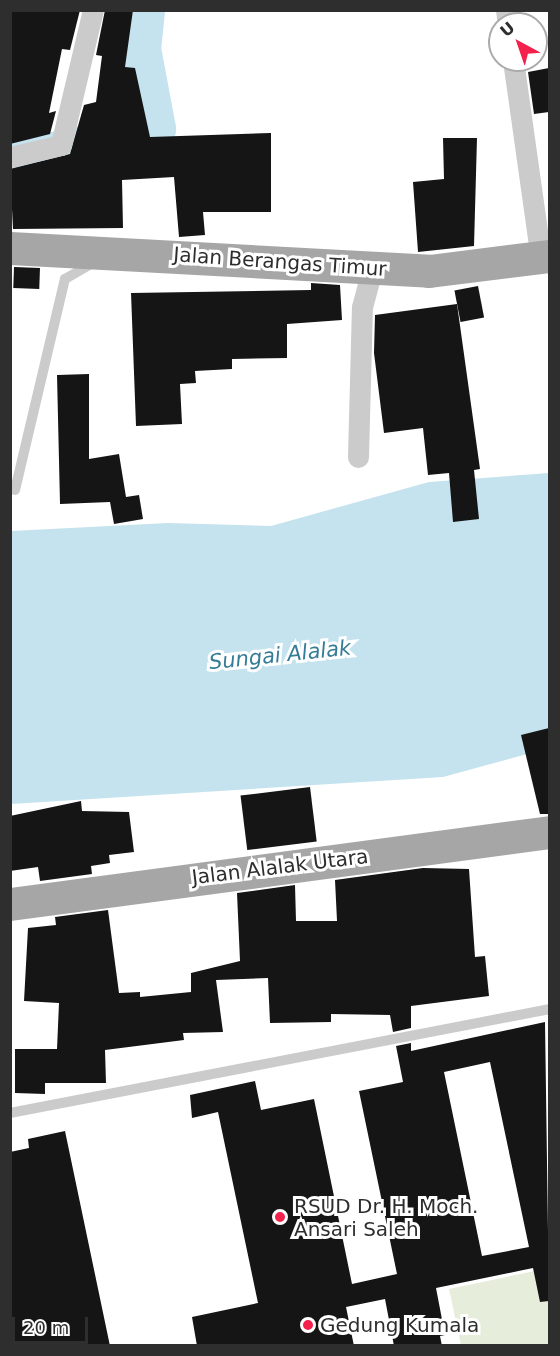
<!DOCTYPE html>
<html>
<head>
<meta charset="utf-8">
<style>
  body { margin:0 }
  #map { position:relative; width:560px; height:1356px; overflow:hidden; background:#fff; font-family:"DejaVu Sans",sans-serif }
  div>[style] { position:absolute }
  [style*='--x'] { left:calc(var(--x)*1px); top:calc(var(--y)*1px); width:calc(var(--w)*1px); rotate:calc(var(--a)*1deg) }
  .green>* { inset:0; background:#e6edda }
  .water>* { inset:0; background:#c4e3ee }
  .river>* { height:46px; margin:-23px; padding:0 23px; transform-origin:23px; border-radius:23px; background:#c4e3ee }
  .building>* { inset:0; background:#151515; transform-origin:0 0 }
  .service>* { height:10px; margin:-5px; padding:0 5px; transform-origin:5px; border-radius:5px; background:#cbcbcb }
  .minor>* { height:21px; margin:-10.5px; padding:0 10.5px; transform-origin:10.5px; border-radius:10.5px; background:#cbcbcb }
  .primary>* { height:33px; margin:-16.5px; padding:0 16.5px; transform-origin:16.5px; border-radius:16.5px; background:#a6a6a6 }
  .dots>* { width:16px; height:16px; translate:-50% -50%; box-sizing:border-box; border:3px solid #fff; border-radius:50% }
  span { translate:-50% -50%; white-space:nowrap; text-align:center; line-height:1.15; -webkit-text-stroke:6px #fff; paint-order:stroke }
  .street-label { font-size:20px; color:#2e2e2e }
  .poi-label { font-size:20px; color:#2e2e2e }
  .left { translate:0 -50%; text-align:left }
  .water-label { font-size:21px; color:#357d96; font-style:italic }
  .frame { position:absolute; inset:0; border:12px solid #2e2e2e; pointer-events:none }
  .north { position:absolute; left:488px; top:12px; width:60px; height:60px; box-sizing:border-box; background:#fff; border:2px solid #ababab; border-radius:50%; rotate:320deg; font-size:16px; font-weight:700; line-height:24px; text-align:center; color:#2e2e2e }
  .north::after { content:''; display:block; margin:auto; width:21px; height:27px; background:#f3214b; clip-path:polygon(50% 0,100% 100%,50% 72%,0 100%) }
  .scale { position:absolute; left:12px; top:1317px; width:76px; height:27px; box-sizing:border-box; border:3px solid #2e2e2e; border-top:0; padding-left:8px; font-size:18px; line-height:21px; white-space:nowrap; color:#2e2e2e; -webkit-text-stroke:4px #fff; paint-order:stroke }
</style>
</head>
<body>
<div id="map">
  <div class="green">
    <div style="clip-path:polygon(549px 1268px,549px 1345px,461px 1345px,449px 1289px)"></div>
  </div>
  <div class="water">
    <div style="clip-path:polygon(549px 473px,549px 748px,443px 777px,11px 804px,11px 531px,168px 523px,271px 526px,429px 482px)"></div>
  </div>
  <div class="river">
    <div style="--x:10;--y:164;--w:125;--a:-11.6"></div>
    <div style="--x:132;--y:139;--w:23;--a:-25"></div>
    <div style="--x:153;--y:129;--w:81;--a:-100.6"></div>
    <div style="--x:138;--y:49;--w:39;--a:-84"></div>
  </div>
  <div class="building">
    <div style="clip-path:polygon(10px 10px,80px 10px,70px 50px,62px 49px,49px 113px,56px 111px,50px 134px,10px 144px)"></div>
    <div style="clip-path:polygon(105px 10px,133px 10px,125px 67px,135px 68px,150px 137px,271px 133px,271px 212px,203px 212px,205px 235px,179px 237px,174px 177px,122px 180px,123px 228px,13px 229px,10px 169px,70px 154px,84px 105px,96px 102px,102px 56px,96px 55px)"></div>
    <div style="clip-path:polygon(549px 68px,549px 112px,534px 114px,528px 72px)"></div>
    <div style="clip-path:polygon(443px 138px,477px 138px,474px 246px,418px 252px,413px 182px,444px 179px)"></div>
    <div style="left:14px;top:267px;width:26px;height:21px;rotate:2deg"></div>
    <div style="clip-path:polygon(311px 283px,340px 285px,342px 320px,287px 324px,287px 358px,232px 359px,232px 369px,195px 371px,196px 383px,180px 384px,182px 424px,136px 426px,131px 293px,311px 290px)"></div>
    <div style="left:478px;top:286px;width:32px;height:24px;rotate:79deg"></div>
    <div style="clip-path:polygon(457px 304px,480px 469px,474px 470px,479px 519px,453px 522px,449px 473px,428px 475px,423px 428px,384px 433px,374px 353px,375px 315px)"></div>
    <div style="clip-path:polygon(89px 374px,89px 459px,119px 454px,126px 497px,139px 495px,143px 519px,114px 524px,110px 502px,60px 504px,57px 375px)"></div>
    <div style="clip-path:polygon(549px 728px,549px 814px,540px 814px,521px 735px)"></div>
    <div style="left:310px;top:787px;width:55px;height:70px;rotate:83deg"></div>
    <div style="clip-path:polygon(81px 801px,82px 811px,129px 812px,134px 852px,109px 855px,110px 863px,91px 866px,92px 874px,40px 881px,38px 867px,10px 871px,10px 816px)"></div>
    <div style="clip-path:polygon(423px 868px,469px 869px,475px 957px,485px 956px,489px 996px,411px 1006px,411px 1028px,393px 1032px,390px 1015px,331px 1014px,331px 1022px,270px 1023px,268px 978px,216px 980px,223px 1032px,183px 1033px,184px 1040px,105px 1050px,106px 1083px,45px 1083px,45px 1094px,15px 1093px,15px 1049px,57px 1049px,59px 1003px,24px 1001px,28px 928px,56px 925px,55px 917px,108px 910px,119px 993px,140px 992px,140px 997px,191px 992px,191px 973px,240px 961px,237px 893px,295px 885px,296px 921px,337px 921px,335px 880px)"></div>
    <div style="clip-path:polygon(evenodd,545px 1022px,549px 1301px,540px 1302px,533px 1268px,436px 1288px,445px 1335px,440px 1336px,442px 1346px,394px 1346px,385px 1299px,346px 1307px,354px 1346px,197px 1346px,192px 1317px,258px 1303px,218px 1112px,192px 1118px,190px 1095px,255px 1081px,261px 1110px,314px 1099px,352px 1284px,397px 1274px,359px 1091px,403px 1082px,396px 1046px,411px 1043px,411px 1051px,545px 1022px,490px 1062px,529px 1247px,482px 1256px,444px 1072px,490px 1062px)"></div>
    <div style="clip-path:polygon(65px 1131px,110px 1346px,10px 1346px,10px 1152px,29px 1148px,28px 1139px)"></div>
  </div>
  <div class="service">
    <div style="--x:15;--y:490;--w:217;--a:-76.7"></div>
    <div style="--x:65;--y:279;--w:34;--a:-30"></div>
    <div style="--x:10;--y:1113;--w:550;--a:-10.9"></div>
  </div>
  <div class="minor">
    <div style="--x:506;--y:10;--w:14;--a:82"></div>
    <div style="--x:513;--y:60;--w:200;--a:82"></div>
    <div style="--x:10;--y:157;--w:52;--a:-13.2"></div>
    <div style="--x:61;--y:145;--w:139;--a:-76.7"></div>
    <div style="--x:358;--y:457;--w:150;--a:-88.5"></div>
    <div style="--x:362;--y:307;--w:38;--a:-75"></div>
  </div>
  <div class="primary">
    <div style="--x:10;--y:248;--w:420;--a:3.1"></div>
    <div style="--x:429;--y:271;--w:122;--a:-7.1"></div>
    <div style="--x:10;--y:904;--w:545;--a:-7.59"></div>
  </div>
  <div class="dots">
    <div style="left:280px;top:1217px;background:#f3214b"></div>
    <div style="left:308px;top:1325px;background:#f3214b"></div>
  </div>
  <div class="street-label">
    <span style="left:280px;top:262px;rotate:4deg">Jalan Berangas Timur</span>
    <span style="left:280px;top:867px;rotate:-7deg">Jalan Alalak Utara</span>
  </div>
  <div class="poi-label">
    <span class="left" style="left:294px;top:1218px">RSUD Dr. H. Moch.<br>Ansari Saleh</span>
    <span class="left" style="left:320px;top:1325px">Gedung Kumala</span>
  </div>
  <div class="water-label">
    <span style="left:280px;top:655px;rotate:-6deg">Sungai Alalak</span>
  </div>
  <div class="frame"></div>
  <div class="north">U</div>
  <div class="scale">20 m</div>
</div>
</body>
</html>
